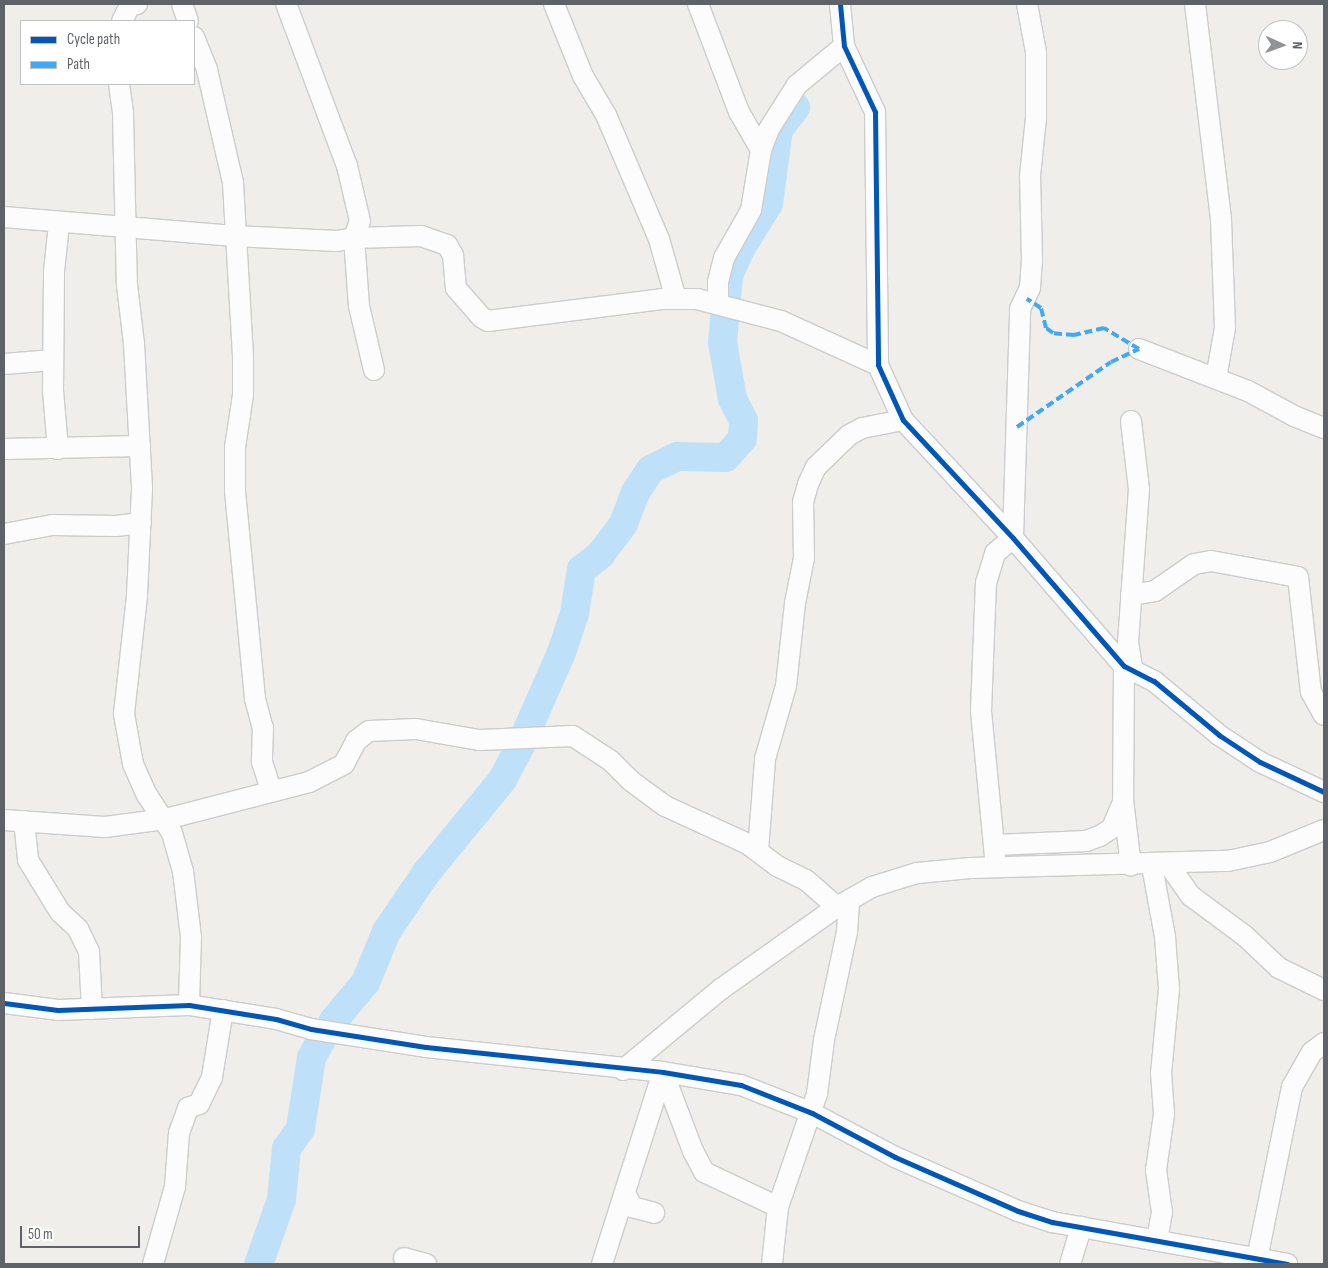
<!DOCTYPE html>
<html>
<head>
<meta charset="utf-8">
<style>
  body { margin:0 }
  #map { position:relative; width:1328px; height:1268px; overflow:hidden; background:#efeeea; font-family:"Sofia Sans Condensed",sans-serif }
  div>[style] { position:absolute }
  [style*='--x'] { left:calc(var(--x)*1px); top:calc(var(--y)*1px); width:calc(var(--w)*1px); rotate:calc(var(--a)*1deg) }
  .river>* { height:29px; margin:-14.5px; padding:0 14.5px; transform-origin:14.5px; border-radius:14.5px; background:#bfe0f9 }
  .roads { filter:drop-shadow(1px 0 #cbcccc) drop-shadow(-1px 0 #cbcccc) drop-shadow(0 1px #cbcccc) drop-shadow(0 -1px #cbcccc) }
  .minor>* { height:20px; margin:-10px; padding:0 10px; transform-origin:10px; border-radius:10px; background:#fdfcfc }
  .quiet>* { height:4px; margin-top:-2px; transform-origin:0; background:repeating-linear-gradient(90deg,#3fa9f5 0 8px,transparent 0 12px) }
  .cycleway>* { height:5px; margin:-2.5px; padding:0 2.5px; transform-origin:2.5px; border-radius:2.5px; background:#0057b8 }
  span { translate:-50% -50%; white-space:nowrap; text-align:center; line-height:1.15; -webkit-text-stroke:4px #fff; paint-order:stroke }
  .frame { position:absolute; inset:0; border:5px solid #5f6368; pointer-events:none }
  .legend { position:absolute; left:20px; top:20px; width:175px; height:65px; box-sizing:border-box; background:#fff; border:1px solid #bfc1c3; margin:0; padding:6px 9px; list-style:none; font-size:15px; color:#5f6368 }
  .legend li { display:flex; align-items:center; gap:10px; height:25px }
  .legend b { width:25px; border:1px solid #bfc1c3 }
  .north { position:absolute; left:1258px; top:20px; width:50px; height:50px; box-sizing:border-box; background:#fff; border:1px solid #bfc1c3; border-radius:50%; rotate:92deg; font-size:14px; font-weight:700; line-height:20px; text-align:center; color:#5f6368 }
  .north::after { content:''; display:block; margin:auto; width:18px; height:22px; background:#919496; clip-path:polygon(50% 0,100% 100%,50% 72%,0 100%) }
  .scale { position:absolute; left:20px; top:1226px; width:120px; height:22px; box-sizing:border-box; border:2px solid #5f6368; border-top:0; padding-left:6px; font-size:15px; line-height:18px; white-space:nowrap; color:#5f6368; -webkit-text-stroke:4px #fff; paint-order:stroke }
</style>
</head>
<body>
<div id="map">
  <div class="river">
    <div style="--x:527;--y:729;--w:84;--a:-66.2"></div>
    <div style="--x:561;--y:652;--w:41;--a:-71.6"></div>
    <div style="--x:574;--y:613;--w:45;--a:-81"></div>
    <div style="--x:581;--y:569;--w:24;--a:-38"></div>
    <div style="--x:600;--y:554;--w:39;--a:-53"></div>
    <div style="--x:623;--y:523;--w:33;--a:-69"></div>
    <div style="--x:635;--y:492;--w:27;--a:-57"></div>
    <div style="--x:650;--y:469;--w:30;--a:-26"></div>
    <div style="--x:677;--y:456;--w:48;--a:1.2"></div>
    <div style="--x:725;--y:457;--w:25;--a:-48"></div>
    <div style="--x:742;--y:438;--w:18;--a:-87"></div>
    <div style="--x:743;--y:420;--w:25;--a:-117"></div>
    <div style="--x:732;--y:398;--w:57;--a:-100.1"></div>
    <div style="--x:722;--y:342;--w:67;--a:-84.9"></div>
    <div style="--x:728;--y:275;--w:27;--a:-66"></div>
    <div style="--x:739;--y:250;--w:55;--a:-58.3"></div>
    <div style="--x:768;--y:203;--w:75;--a:-82.3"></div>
    <div style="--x:778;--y:129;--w:28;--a:-52"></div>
    <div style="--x:333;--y:1020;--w:50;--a:-49.9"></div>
    <div style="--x:365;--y:982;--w:55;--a:-67.6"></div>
    <div style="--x:386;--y:931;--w:71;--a:-55.9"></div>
    <div style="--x:426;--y:872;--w:120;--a:-50.7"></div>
    <div style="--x:502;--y:779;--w:41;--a:-62.2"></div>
    <div style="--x:258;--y:1264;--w:69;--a:-70.5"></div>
    <div style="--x:281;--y:1199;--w:51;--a:-84.4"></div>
    <div style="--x:286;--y:1148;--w:24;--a:-55"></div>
    <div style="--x:300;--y:1128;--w:72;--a:-81.2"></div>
    <div style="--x:311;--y:1057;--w:23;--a:-61"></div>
  </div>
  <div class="roads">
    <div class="minor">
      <div style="--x:182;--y:4;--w:18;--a:71"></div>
      <div style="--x:554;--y:4;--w:78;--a:68.1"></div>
      <div style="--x:583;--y:76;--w:45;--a:59.5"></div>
      <div style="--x:606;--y:115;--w:135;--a:66.9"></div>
      <div style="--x:659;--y:239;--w:62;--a:74.2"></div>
      <div style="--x:698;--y:4;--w:116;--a:69.2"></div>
      <div style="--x:739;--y:112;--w:44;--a:59.9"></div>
      <div style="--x:840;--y:4;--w:42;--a:84.6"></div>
      <div style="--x:844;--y:46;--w:73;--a:64.8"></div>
      <div style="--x:875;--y:112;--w:253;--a:89.3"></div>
      <div style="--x:878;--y:365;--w:60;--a:65.6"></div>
      <div style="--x:903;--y:420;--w:161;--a:47"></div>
      <div style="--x:1013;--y:538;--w:169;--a:49.1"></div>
      <div style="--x:1124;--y:666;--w:34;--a:27"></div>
      <div style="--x:1154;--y:681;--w:85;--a:39.7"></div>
      <div style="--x:1219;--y:735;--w:49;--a:33.4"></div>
      <div style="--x:1260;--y:762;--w:71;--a:25.1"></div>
      <div style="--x:1195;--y:4;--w:217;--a:83.1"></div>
      <div style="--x:1221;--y:219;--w:109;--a:87.9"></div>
      <div style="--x:1225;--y:328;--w:51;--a:100.2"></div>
      <div style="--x:122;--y:21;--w:18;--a:-63"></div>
      <div style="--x:130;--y:5;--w:7;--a:-8"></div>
      <div style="--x:194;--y:37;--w:35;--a:68"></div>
      <div style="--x:207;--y:70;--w:116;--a:77"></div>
      <div style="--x:233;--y:183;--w:173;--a:86.7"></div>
      <div style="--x:243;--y:356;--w:39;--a:90"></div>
      <div style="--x:243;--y:395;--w:53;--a:98.7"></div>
      <div style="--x:235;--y:447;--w:44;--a:90"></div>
      <div style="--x:235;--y:491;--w:209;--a:84.5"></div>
      <div style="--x:255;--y:699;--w:30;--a:75"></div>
      <div style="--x:263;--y:728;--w:34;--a:92"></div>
      <div style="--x:262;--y:762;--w:29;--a:72"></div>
      <div style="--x:119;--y:84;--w:30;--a:82"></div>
      <div style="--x:123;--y:114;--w:171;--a:88.7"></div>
      <div style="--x:127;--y:285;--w:59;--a:83.2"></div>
      <div style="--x:134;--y:344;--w:145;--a:86.8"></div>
      <div style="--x:142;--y:489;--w:107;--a:92.7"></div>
      <div style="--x:137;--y:596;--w:119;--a:96.3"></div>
      <div style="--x:124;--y:714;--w:51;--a:79.8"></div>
      <div style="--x:133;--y:764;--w:34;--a:66"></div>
      <div style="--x:147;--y:795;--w:45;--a:56.7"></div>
      <div style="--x:172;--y:833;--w:40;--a:74"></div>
      <div style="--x:183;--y:871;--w:66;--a:83.1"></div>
      <div style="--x:191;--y:937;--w:68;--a:91.7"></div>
      <div style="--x:4;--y:217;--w:231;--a:4.7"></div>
      <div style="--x:234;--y:236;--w:103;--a:2.8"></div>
      <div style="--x:337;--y:241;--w:17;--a:-10"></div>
      <div style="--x:354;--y:238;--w:18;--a:-71"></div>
      <div style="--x:360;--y:221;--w:57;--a:-103.3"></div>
      <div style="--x:347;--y:166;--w:173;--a:-110.6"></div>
      <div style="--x:718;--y:303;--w:21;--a:-90"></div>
      <div style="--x:718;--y:282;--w:25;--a:-76"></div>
      <div style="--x:724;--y:258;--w:55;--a:-60.6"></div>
      <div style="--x:751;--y:210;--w:61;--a:-80.5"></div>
      <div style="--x:761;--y:150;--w:22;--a:-69"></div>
      <div style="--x:769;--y:129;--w:52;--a:-57.5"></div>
      <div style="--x:797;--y:85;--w:61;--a:-39.7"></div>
      <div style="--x:1139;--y:349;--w:117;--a:21.1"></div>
      <div style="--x:1248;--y:391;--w:52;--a:28.5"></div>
      <div style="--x:1294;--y:416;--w:32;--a:22"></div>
      <div style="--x:4;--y:364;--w:49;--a:-4.7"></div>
      <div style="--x:374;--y:370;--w:66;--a:-103.2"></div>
      <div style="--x:359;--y:306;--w:68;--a:-94.2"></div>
      <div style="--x:354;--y:238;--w:67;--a:-1.7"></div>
      <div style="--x:421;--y:236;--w:28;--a:19"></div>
      <div style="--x:447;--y:245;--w:12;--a:59"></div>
      <div style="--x:453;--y:255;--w:33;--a:85"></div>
      <div style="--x:456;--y:288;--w:38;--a:49"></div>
      <div style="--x:481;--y:317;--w:8;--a:30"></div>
      <div style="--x:488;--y:321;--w:175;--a:-7.2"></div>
      <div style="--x:662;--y:299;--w:35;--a:0"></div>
      <div style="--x:697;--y:299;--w:87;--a:14.7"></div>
      <div style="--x:781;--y:321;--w:107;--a:24.4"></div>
      <div style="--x:1131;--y:421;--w:68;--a:83.3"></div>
      <div style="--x:1139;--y:489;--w:153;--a:94.1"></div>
      <div style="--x:1128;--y:642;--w:31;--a:81"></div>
      <div style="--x:4;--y:449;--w:136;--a:-1.3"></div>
      <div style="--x:58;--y:449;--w:58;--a:-94.9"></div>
      <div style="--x:53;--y:391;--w:120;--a:-89.5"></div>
      <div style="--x:54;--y:271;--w:47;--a:-83.9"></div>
      <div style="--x:4;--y:534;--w:49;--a:-10.6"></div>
      <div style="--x:52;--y:525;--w:64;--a:0.9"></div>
      <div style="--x:116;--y:526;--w:25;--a:-7"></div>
      <div style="--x:1131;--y:595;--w:24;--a:-9"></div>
      <div style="--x:1155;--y:591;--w:47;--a:-34.7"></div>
      <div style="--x:1194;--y:564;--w:17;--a:-10"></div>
      <div style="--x:1211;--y:561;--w:88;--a:10.4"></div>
      <div style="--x:1298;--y:577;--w:116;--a:83.6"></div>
      <div style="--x:1311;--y:692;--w:26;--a:61"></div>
      <div style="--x:1124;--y:666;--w:134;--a:90.4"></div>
      <div style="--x:1123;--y:800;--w:66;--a:83.1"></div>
      <div style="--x:4;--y:820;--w:101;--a:4"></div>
      <div style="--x:105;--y:827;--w:62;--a:-7.5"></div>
      <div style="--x:166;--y:819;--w:148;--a:-14.5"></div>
      <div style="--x:309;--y:782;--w:39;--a:-27"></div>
      <div style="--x:344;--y:764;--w:26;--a:-62"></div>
      <div style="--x:356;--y:741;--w:16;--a:-38"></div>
      <div style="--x:369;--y:731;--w:47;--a:-2.4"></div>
      <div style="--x:416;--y:729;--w:64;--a:9.9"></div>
      <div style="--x:479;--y:740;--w:94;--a:-2.4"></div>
      <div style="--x:573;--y:736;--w:45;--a:33.3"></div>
      <div style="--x:611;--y:761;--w:28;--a:45"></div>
      <div style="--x:631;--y:781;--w:42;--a:36.3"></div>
      <div style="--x:665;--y:806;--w:91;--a:24.6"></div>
      <div style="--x:748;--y:844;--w:36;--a:37"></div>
      <div style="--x:777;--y:866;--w:32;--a:26"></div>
      <div style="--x:806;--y:880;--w:41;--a:41.1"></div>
      <div style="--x:24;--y:821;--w:39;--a:84"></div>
      <div style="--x:28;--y:860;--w:61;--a:58.4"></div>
      <div style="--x:60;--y:912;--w:25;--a:43"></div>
      <div style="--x:78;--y:929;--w:25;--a:64"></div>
      <div style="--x:89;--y:952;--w:57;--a:87"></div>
      <div style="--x:995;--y:845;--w:91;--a:-2.5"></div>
      <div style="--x:1086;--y:841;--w:15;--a:-20"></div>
      <div style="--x:1100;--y:836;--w:14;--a:-34"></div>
      <div style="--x:1112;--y:828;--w:26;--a:-67"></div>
      <div style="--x:758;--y:851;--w:92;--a:-85.6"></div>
      <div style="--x:765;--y:759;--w:76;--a:-74"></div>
      <div style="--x:786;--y:686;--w:83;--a:-83.8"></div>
      <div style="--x:795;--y:603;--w:46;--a:-78.7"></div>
      <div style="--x:804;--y:558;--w:56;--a:-91"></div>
      <div style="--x:803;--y:502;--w:19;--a:-74"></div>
      <div style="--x:808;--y:484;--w:19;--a:-65"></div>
      <div style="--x:816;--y:467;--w:46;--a:-44.1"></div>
      <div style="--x:849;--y:435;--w:15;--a:-28"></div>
      <div style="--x:862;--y:428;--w:42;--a:-11"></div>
      <div style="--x:1169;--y:865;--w:38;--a:55"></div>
      <div style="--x:1191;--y:896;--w:67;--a:36.5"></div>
      <div style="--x:1245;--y:936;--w:47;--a:43.3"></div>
      <div style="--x:1279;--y:968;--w:50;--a:26.1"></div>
      <div style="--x:1152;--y:866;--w:72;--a:79.6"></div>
      <div style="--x:1165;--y:937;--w:52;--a:85.6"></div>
      <div style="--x:1169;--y:989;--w:84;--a:95.4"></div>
      <div style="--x:1161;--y:1073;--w:41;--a:85.8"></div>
      <div style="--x:1164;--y:1114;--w:57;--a:98.1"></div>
      <div style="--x:1156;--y:1170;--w:42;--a:81.9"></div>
      <div style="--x:1162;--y:1212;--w:29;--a:100"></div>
      <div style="--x:996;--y:867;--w:157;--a:-95.5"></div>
      <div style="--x:981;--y:711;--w:128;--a:-87.8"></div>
      <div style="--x:986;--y:583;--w:31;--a:-73"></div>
      <div style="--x:995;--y:553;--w:23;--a:-40"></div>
      <div style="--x:1013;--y:538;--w:229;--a:-88.2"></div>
      <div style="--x:1020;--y:309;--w:23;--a:-65"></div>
      <div style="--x:1030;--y:288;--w:27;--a:-86"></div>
      <div style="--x:1032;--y:261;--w:85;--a:-91.3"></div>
      <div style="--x:1030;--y:176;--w:58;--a:-84.1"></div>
      <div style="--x:1036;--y:118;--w:66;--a:-90"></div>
      <div style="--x:1036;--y:52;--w:49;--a:-100.6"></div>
      <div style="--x:4;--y:1003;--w:54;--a:7.4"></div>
      <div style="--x:58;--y:1010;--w:131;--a:-2.2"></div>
      <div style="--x:189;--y:1005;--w:88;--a:9.1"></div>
      <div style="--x:276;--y:1019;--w:36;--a:16"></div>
      <div style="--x:311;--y:1029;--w:116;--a:8.9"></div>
      <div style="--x:426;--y:1047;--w:238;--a:6"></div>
      <div style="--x:663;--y:1072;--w:79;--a:9.5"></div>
      <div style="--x:741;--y:1085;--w:76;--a:21.5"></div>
      <div style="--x:812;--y:1113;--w:94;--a:27.9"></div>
      <div style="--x:895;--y:1157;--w:134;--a:23.7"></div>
      <div style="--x:1018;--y:1211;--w:36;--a:18"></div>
      <div style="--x:1052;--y:1222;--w:239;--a:10.1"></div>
      <div style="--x:623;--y:1070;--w:127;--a:-39.6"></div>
      <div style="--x:721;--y:989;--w:142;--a:-35.3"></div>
      <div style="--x:837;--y:907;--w:40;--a:-29.7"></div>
      <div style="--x:872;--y:887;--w:47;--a:-17.3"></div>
      <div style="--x:917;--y:873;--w:54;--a:-5.3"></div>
      <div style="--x:971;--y:868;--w:257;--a:-1.6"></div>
      <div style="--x:1228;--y:861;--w:43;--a:-12.1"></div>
      <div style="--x:1270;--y:852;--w:58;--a:-22.2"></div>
      <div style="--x:663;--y:1072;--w:85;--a:69.2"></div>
      <div style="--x:693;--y:1151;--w:24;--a:62"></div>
      <div style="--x:704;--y:1172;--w:82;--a:25.3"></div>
      <div style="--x:625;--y:1193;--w:16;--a:63"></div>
      <div style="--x:632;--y:1207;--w:23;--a:15"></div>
      <div style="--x:404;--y:1258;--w:23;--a:15"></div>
      <div style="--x:1257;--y:1259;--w:176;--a:-78.5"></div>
      <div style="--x:1292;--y:1087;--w:40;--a:-60.3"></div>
      <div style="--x:1312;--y:1052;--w:15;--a:-37"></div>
      <div style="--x:153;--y:1264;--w:80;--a:-74.1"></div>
      <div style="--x:175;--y:1187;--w:54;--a:-85.8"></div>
      <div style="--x:179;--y:1133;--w:27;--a:-70"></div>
      <div style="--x:188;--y:1108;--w:12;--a:-20"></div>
      <div style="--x:199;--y:1104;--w:30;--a:-64"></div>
      <div style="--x:212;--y:1077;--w:68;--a:-80.7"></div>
      <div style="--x:602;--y:1264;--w:201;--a:-72.4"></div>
      <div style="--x:772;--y:1264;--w:57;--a:-84"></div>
      <div style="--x:778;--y:1207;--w:120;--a:-71"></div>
      <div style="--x:817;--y:1094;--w:54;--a:-82.6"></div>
      <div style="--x:824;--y:1040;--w:110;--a:-78"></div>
      <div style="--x:847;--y:932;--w:32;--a:-86"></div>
      <div style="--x:1070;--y:1264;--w:39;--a:-73"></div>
    </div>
  </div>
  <div class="quiet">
    <div style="--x:1017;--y:427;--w:114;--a:-34.7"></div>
    <div style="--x:1111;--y:362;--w:31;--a:-25"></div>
    <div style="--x:1139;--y:349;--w:41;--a:-149"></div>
    <div style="--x:1104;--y:328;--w:31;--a:167"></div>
    <div style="--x:1074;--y:335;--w:21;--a:-175"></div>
    <div style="--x:1053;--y:333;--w:9;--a:-144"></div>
    <div style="--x:1046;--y:328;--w:21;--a:-104"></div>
    <div style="--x:1041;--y:308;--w:17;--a:-147"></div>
  </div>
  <div class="cycleway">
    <div style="--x:840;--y:4;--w:42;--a:84.6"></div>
    <div style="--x:844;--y:46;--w:73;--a:64.8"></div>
    <div style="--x:875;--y:112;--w:253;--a:89.3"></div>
    <div style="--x:878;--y:365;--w:60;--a:65.6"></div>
    <div style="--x:903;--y:420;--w:161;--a:47"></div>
    <div style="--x:1013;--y:538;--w:169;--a:49.1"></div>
    <div style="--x:1124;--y:666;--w:34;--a:27"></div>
    <div style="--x:1154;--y:681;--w:85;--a:39.7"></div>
    <div style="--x:1219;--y:735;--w:49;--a:33.4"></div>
    <div style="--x:1260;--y:762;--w:71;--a:25.1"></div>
    <div style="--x:4;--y:1003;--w:54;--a:7.4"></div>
    <div style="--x:58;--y:1010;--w:131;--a:-2.2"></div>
    <div style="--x:189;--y:1005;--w:88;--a:9.1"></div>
    <div style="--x:276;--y:1019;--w:36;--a:16"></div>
    <div style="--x:311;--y:1029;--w:116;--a:8.9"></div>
    <div style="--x:426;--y:1047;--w:238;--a:6"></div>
    <div style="--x:663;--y:1072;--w:79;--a:9.5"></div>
    <div style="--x:741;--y:1085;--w:76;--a:21.5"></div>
    <div style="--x:812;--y:1113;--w:94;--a:27.9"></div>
    <div style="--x:895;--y:1157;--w:134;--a:23.7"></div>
    <div style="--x:1018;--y:1211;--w:36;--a:18"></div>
    <div style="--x:1052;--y:1222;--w:239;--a:10.1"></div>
  </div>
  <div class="frame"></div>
  <ul class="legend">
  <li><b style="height:6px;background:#0057b8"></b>Cycle path</li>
  <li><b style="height:6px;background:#3fa9f5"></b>Path</li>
  </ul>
  <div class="north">N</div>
  <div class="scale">50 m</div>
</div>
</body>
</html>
